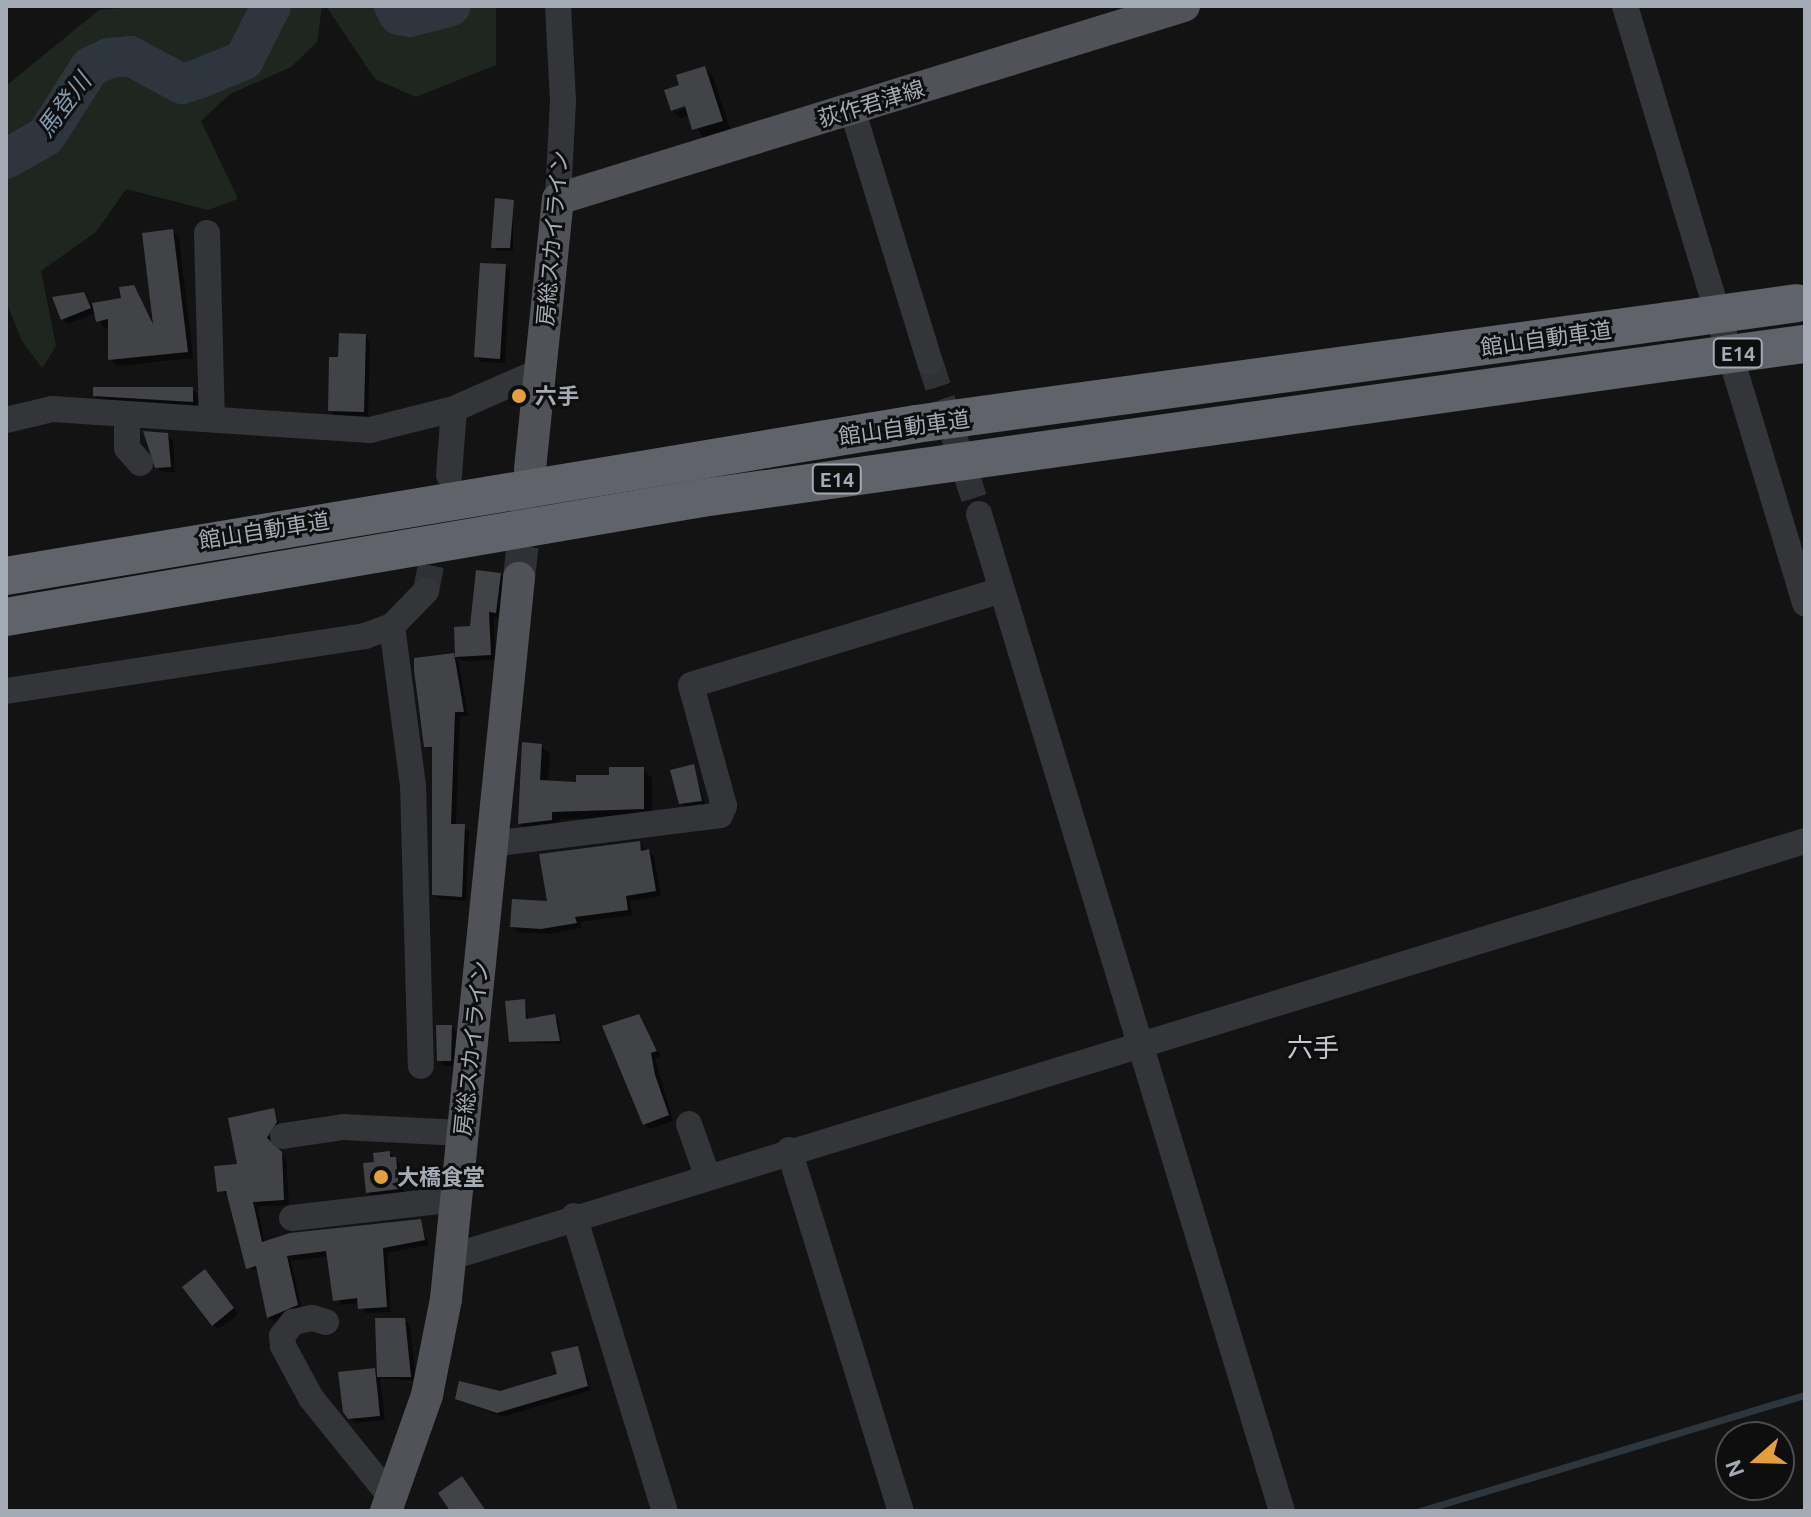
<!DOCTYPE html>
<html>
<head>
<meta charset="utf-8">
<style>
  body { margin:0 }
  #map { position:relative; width:1811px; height:1517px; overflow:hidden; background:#131314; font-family:Ubuntu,"Noto Sans JP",sans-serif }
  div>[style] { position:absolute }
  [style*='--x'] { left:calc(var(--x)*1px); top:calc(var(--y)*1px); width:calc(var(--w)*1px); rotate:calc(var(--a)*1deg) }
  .green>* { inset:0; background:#1f2620 }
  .shadow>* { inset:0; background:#0007 }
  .stream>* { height:7px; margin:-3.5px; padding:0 3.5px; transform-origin:3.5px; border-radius:3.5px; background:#2d363c }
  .river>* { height:40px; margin:-20px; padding:0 20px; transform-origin:20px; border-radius:20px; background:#2d363c }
  .building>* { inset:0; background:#424347 }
  .minor-tunnel>* { height:26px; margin-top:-13px; transform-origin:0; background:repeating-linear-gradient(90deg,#303134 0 26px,transparent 0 39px) }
  .major-tunnel>* { height:32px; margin-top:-16px; transform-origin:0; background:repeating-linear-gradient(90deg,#303134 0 32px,transparent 0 48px) }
  .minor>* { height:26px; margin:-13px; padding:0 13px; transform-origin:13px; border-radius:13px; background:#343539 }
  .major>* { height:32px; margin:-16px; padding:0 16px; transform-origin:16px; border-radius:16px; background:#505258 }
  .highway>* { height:38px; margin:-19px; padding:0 19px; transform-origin:19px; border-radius:19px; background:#606369 }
  .highway-bridge>* { height:38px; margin:-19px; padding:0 19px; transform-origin:19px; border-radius:19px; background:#606369 }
  .dots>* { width:22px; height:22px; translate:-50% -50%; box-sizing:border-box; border:4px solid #0e0e0f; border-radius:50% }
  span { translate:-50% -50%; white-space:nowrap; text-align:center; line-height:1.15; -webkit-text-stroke:6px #0e0e0f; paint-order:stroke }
  .shield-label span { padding:2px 6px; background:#0e0e0f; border:2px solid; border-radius:6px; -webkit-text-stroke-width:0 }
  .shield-label { font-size:20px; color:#a5abb4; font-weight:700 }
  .street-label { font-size:22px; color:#a5abb4 }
  .poi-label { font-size:22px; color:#a5abb4; font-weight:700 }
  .left { translate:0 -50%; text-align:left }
  .water-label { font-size:24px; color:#7e9aad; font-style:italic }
  .quarter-label { font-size:26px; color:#c6c9d0 }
  .frame { position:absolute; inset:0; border:8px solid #a5abb4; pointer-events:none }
  .north { position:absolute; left:1715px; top:1421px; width:80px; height:80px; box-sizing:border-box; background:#0e0e0f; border:2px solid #4a4d51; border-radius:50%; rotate:250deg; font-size:22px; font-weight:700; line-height:32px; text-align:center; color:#a5abb4 }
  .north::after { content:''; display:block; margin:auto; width:28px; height:36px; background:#e49e3a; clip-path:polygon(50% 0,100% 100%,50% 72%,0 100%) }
</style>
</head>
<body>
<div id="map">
  <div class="green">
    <div style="clip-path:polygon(146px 6px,322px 6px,317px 42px,291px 67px,230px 94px,201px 121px,238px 199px,208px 210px,126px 189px,96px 232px,41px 271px,56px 346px,42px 368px,22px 341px,6px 301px,6px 86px,99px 10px)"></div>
    <div style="clip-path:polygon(326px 6px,496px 6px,496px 65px,416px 97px,375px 79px)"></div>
  </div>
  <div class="shadow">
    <div style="clip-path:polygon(evenodd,705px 68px,713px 77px,730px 129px,703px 138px,690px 116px,681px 118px,672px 110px,682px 86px,705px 68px,694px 101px,695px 105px,675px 112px,675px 107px,694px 101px)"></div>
    <div style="clip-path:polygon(513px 202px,513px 251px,497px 251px,493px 247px)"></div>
    <div style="clip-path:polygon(172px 231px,179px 238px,193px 358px,117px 366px,110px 359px,110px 326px,104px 328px,96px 313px,68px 324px,62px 319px,84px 294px,92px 306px,123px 299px,133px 287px,154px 323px)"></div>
    <div style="clip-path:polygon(505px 266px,510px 272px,505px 363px,481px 362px,476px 356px)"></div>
    <div style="clip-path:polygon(365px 336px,370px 341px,368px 416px,335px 415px,330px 410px,340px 359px)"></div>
    <div style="clip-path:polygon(192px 389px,201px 398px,201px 410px,103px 404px,95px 395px)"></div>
    <div style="clip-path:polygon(167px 435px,173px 440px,175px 472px,163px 472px,157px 467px)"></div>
    <div style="clip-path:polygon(500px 575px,506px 580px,501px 617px,494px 617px,495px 660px,462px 661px,458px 657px,468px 716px,460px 716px,456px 826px,469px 831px,466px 901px,439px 899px,434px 894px,434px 751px,426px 746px,453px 655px,457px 659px,456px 629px,472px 628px)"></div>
    <div style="clip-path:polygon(541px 745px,550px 754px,548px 783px,578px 784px,643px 769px,652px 778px,652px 816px,560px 819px,559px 828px,529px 832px,520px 823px)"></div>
    <div style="clip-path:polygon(693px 767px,706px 806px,686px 809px,681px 803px)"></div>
    <div style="clip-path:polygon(639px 843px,654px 856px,661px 896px,630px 901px,632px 915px,580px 922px,581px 928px,548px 934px,518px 932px,513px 927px)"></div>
    <div style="clip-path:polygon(524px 1001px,529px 1020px,558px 1019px,562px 1044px,511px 1042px)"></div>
    <div style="clip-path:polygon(639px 1017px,661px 1056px,655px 1058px,673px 1121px,650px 1129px,644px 1124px)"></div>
    <div style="clip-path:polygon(451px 1027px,457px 1032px,456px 1066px,444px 1066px,439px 1060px)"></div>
    <div style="clip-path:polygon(274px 1110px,281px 1128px,271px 1144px,286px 1159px,289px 1205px,257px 1206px,265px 1243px,420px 1221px,429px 1245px,387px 1253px,391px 1312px,365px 1313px,360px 1303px,340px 1305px,329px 1256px,291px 1261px,302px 1310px,274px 1322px,269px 1317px,259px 1271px,248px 1268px,229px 1195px,219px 1191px)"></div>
    <div style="clip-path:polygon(389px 1153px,400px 1164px,404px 1194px,373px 1198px,368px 1192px,376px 1163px)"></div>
    <div style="clip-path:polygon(210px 1277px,238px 1314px,218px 1329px,213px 1324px)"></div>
    <div style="clip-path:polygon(404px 1320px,410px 1325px,416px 1381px,380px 1378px,385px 1420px,356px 1423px,350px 1418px,374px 1370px,379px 1375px)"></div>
    <div style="clip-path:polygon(577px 1348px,591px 1390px,503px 1417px,457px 1399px,500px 1393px,559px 1375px)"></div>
  </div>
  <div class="stream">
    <div style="--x:1420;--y:1511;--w:402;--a:-16.8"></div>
  </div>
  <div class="river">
    <div style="--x:394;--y:6;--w:10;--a:61"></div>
    <div style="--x:399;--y:15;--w:11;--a:10"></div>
    <div style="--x:410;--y:17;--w:42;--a:-15"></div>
    <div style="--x:6;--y:159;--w:46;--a:-29.9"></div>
    <div style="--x:46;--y:136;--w:82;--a:-57.5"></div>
    <div style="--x:90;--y:67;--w:21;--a:-25"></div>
    <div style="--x:109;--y:58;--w:21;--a:-5"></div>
    <div style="--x:130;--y:56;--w:59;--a:28.3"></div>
    <div style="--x:182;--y:84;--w:22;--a:-18"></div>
    <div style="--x:203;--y:77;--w:44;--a:-22.5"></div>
    <div style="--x:244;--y:60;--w:60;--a:-63.4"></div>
  </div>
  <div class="building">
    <div style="clip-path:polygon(705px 66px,723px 121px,692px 130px,685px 106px,671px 111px,664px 90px,679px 85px,676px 75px)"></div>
    <div style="clip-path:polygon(495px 198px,514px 200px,510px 248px,491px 248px)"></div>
    <div style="clip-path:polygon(173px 229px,188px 352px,108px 360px,108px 319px,96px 322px,92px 303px,121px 298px,119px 287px,134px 285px,153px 324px,142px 233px)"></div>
    <div style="clip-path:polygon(480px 263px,506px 264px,500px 359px,474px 357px)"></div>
    <div style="clip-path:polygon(84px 292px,91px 308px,61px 320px,52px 297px)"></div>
    <div style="clip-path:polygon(339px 333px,366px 334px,364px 412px,328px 411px,329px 357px,338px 357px)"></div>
    <div style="clip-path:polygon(93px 387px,193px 387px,193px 402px,93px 396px)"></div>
    <div style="clip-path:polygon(143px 431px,168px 433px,171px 467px,155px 468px)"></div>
    <div style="clip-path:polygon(476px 570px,501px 573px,496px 613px,489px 612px,491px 655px,455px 657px,454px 627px,470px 626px)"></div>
    <div style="clip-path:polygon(454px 653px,464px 712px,455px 712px,451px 824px,465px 824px,462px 897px,432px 895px,432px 747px,424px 747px,414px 670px,414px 658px)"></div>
    <div style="clip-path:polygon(522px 742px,542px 744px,540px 780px,576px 782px,576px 775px,609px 775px,609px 767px,644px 767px,644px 809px,552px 812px,552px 820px,518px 824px)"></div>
    <div style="clip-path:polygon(694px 764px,702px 801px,679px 804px,670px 770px)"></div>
    <div style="clip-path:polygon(640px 841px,641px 851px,649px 849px,656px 891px,626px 896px,628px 910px,575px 917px,577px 923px,541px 929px,510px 927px,512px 899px,547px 901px,539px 854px)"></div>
    <div style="clip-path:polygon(525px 999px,526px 1019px,555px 1014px,560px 1041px,509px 1042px,505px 1001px)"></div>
    <div style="clip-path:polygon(639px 1014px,657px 1051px,651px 1053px,655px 1075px,669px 1115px,643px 1125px,602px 1026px)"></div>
    <div style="clip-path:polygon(436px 1025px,452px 1025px,451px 1061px,437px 1061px)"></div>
    <div style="clip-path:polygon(274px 1108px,277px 1122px,267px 1138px,282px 1152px,284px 1200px,253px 1202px,262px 1242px,290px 1233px,421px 1219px,425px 1240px,383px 1248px,387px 1307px,358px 1309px,357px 1298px,333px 1301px,326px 1251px,287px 1256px,298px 1305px,267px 1318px,256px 1266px,246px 1269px,226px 1191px,217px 1192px,214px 1166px,237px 1164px,228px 1118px)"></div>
    <div style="clip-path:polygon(390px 1151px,390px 1157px,396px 1157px,399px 1189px,366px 1193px,363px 1163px,374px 1162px,373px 1153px)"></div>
    <div style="clip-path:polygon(205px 1269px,234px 1308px,212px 1326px,182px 1287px)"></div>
    <div style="clip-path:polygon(375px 1318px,405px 1318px,411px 1377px,377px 1377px)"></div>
    <div style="clip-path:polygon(578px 1346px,588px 1386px,497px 1413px,455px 1399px,459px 1381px,500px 1391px,557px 1374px,551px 1352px)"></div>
    <div style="clip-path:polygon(375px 1368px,380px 1416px,348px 1419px,343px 1412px,338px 1372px)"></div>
    <div style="clip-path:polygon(462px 1476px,486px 1511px,450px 1511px,438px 1493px)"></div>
  </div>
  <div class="minor-tunnel">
    <div style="--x:930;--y:362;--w:160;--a:72.1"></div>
    <div style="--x:426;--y:591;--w:63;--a:-79"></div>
  </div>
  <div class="major-tunnel">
    <div style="--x:519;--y:578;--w:72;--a:-83.7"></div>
  </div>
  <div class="minor">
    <div style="--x:1625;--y:6;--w:624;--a:73.22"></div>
    <div style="--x:852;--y:109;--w:265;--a:72.9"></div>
    <div style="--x:558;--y:199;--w:98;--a:-87.1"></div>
    <div style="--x:563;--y:101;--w:95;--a:-93"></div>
    <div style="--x:207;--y:233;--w:186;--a:88.5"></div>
    <div style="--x:127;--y:414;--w:34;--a:90"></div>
    <div style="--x:127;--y:448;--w:20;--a:49"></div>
    <div style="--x:6;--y:420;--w:47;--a:-13.4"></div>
    <div style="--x:52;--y:409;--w:319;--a:3.8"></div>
    <div style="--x:370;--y:430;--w:87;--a:-14"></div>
    <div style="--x:454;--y:409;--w:94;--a:-23.8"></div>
    <div style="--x:449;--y:475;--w:66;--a:-85.7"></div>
    <div style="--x:979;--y:514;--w:1042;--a:73.1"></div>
    <div style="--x:392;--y:626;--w:160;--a:82.5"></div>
    <div style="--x:413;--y:785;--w:281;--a:88.4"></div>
    <div style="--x:6;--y:691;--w:363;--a:-8.7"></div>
    <div style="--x:365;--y:636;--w:29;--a:-20"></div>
    <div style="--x:392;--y:626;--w:49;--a:-45.8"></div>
    <div style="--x:492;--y:844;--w:230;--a:-7.2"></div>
    <div style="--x:720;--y:815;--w:10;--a:-66"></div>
    <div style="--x:724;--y:806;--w:125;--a:-105.3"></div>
    <div style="--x:691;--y:685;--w:324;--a:-17"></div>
    <div style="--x:689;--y:1124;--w:54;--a:70.6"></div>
    <div style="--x:283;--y:1136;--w:61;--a:-8.5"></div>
    <div style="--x:343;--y:1127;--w:119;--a:2.9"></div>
    <div style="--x:789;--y:1150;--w:378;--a:72.8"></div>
    <div style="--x:574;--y:1216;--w:309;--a:72.9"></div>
    <div style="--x:292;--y:1218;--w:165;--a:-6.6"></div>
    <div style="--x:451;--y:1257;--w:1416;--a:-17.08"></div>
    <div style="--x:326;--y:1322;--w:15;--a:-164"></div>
    <div style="--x:312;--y:1318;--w:19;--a:168"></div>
    <div style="--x:293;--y:1322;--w:18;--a:128"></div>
    <div style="--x:282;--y:1336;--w:10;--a:84"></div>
    <div style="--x:283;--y:1346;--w:59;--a:61.7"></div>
    <div style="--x:311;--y:1398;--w:127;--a:51.1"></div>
  </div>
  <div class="major">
    <div style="--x:530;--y:469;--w:271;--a:-84.1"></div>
    <div style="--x:558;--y:199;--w:655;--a:-17.13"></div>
    <div style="--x:386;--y:1511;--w:123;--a:-70.5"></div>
    <div style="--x:427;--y:1395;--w:98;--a:-78.8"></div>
    <div style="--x:446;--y:1299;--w:725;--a:-84.22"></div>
  </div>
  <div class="highway">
    <div style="--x:6;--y:576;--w:923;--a:-9.48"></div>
    <div style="--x:916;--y:424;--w:759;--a:-7.8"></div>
    <div style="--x:6;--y:617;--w:706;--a:-9.7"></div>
    <div style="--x:702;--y:498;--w:978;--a:-7.99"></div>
  </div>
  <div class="highway-bridge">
    <div style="--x:1668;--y:321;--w:130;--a:-7.9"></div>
    <div style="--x:1671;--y:362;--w:135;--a:-7.7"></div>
  </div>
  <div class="dots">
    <div style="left:519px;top:396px;background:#e49e3a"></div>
    <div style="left:381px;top:1177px;background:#e49e3a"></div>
  </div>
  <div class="shield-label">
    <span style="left:1738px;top:353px">E14</span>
    <span style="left:837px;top:479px">E14</span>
  </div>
  <div class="street-label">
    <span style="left:871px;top:103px;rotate:-17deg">荻作君津線</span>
    <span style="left:552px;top:238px;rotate:-85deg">房総スカイライン</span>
    <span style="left:1546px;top:338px;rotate:-8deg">館山自動車道</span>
    <span style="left:904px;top:427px;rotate:-8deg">館山自動車道</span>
    <span style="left:264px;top:530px;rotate:-9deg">館山自動車道</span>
    <span style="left:471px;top:1048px;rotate:-84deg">房総スカイライン</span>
  </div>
  <div class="poi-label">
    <span class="left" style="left:535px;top:396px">六手</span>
    <span class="left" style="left:397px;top:1177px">大橋食堂</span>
  </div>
  <div class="water-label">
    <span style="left:64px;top:105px;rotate:-53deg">馬登川</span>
  </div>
  <div class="quarter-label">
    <span style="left:1313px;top:1048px">六手</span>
  </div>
  <div class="frame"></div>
  <div class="north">N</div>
</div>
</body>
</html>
